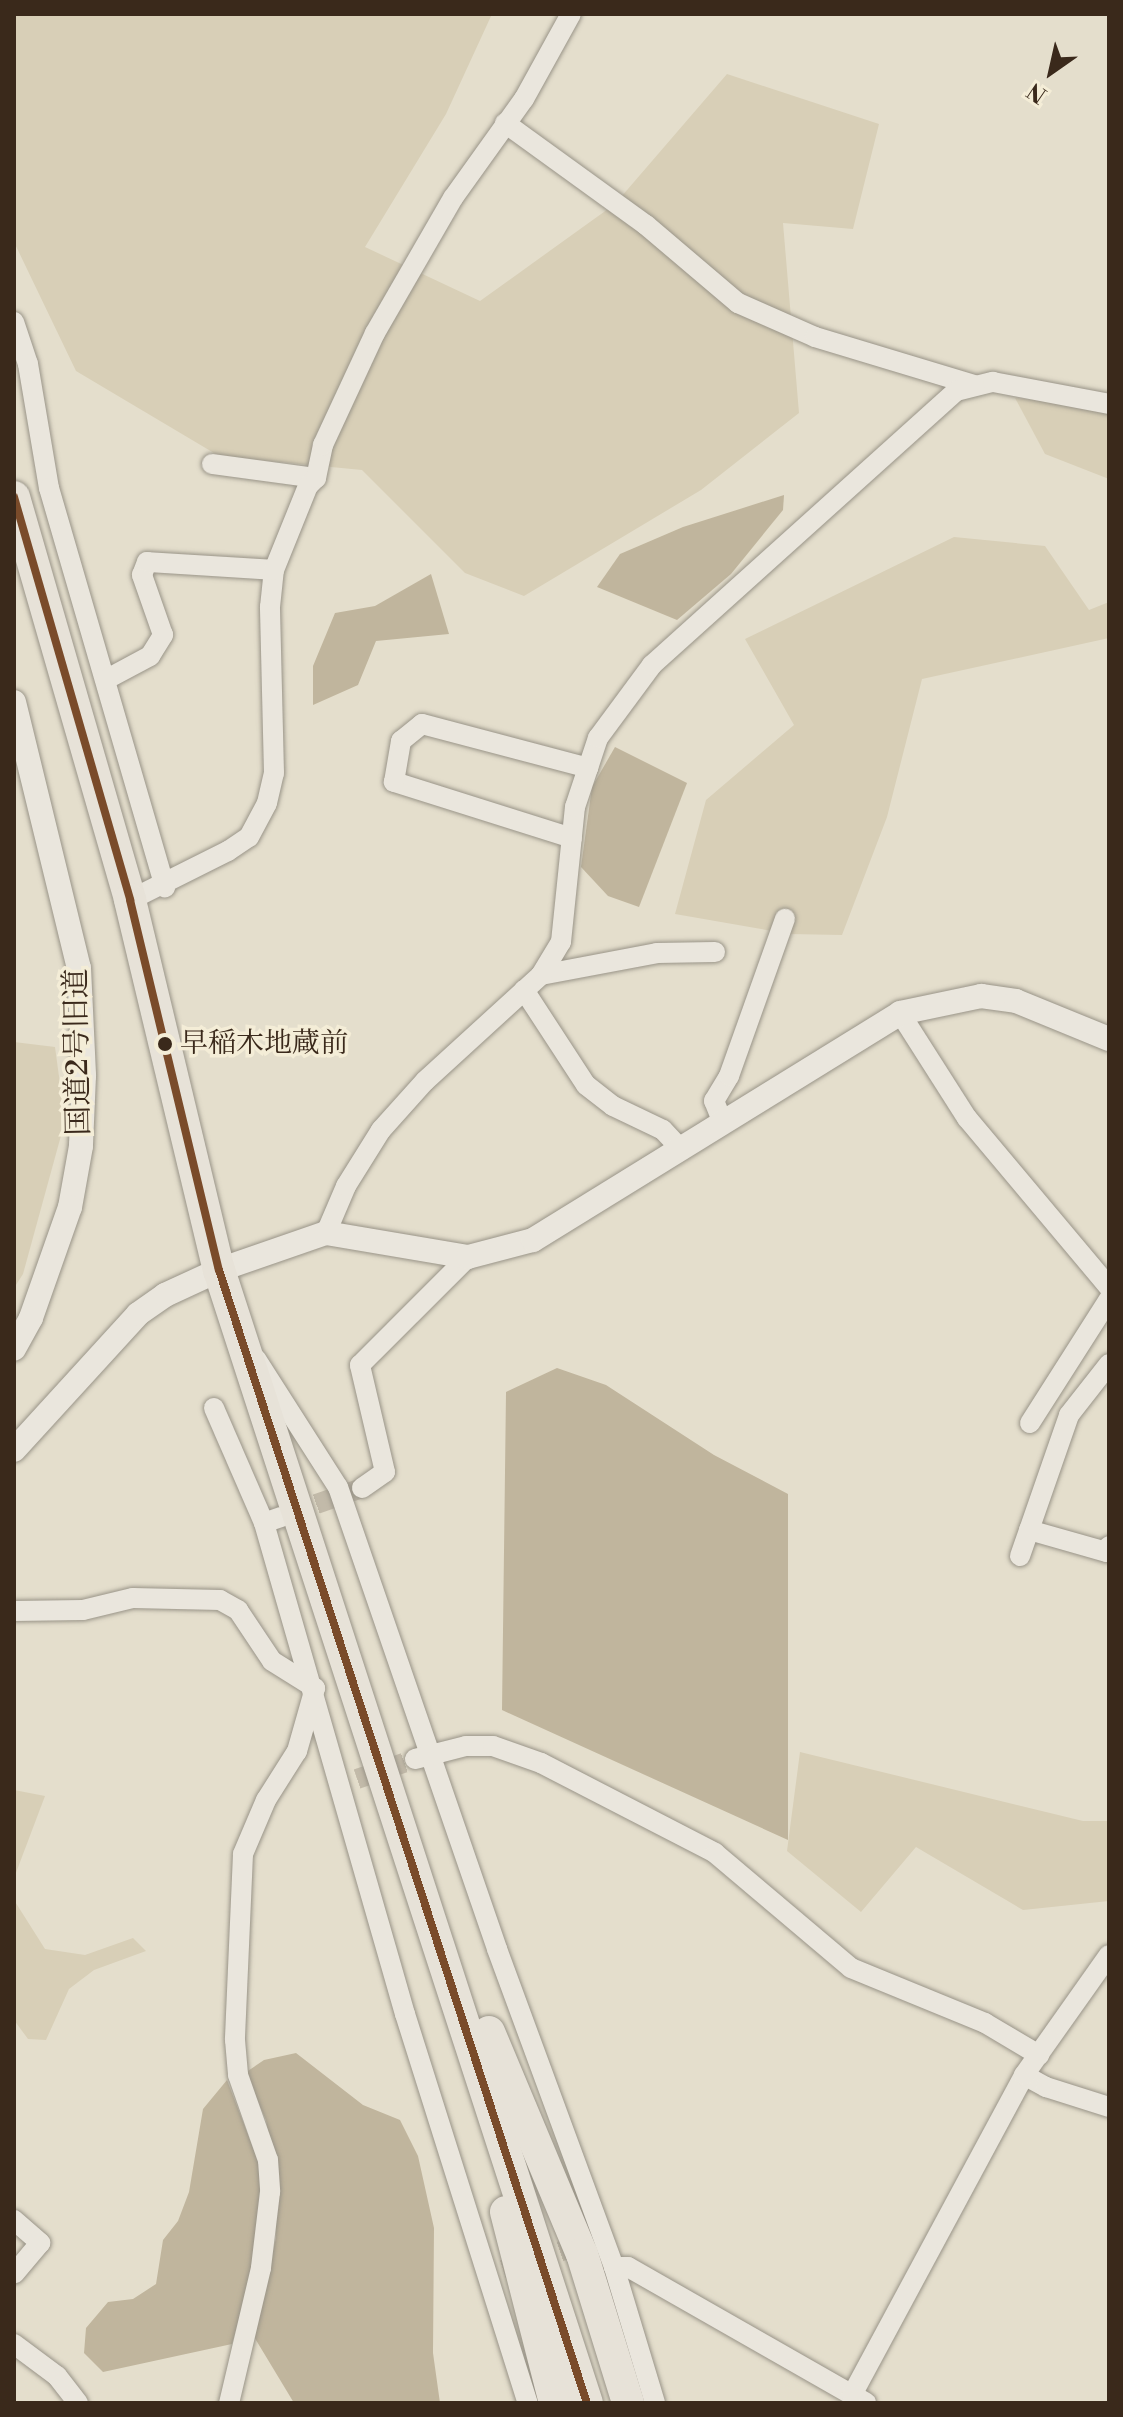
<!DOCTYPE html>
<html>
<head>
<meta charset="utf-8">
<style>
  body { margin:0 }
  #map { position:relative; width:1123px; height:2417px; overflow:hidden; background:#e4decc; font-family:"Libre Bodoni","Noto Serif JP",serif }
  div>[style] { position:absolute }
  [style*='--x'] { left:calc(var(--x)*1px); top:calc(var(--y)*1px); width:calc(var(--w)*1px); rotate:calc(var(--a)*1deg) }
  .green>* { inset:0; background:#d8cfb7 }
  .water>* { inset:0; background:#c0b59d }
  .minor-tunnel>* { height:20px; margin-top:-10px; transform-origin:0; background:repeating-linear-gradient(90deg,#c2baa9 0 20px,transparent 0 30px) }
  .roads { filter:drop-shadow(0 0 2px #999488) drop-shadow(0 0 2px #999488) }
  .minor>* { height:20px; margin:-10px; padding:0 10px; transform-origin:10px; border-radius:10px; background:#eae6dd }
  .tertiary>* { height:24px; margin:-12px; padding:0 12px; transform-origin:12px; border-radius:12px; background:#eae6dd }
  .trunk>* { height:32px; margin:-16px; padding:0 16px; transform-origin:16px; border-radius:16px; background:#e7e2d8 }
  .bus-1>* { height:8px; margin:-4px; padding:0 4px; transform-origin:4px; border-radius:4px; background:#7a4b2a }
  .dots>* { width:22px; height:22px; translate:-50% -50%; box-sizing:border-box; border:4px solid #f4edd7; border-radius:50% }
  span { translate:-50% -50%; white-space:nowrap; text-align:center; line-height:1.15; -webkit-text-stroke:7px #f4edd7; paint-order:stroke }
  .bus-label { font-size:28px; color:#3a291b }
  .left { translate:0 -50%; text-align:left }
  .street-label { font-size:30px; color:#3a291b }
  .frame { position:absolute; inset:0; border:16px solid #3a291b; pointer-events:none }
  .north { position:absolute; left:1011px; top:32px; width:80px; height:80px; -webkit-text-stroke:6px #f4edd7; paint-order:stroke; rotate:214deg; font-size:22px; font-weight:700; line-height:32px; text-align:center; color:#3a291b }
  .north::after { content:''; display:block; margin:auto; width:28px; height:36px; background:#3a291b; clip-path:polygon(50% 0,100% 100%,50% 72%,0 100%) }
</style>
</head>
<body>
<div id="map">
  <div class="green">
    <div style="clip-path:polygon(14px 14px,492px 14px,446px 114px,365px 247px,480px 301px,615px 204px,727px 74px,879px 124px,853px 229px,783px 223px,799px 413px,701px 490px,524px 596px,465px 573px,362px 470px,219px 456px,76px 371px,14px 242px)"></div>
    <div style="clip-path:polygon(1015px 398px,1109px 409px,1109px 479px,1045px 454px)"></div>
    <div style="clip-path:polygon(954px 537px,1045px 546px,1089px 610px,1109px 602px,1109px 638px,922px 679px,887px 817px,842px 935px,789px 934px,675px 914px,706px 800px,794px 725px,745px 639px)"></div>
    <div style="clip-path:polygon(14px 1042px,55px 1047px,65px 1121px,23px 1274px,14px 1288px)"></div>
    <div style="clip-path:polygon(800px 1752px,1083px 1821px,1109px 1821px,1109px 1901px,1023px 1910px,916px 1847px,861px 1912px,787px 1851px)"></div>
    <div style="clip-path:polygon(14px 1790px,45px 1796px,14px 1878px)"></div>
    <div style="clip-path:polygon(14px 1900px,45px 1949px,85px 1955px,133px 1938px,146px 1951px,94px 1970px,69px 1989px,46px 2040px,28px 2039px,14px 2020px)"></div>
  </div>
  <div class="water">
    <div style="clip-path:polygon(784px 495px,783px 510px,731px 574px,677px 620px,597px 587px,620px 554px,683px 527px)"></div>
    <div style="clip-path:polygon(431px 574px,449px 634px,376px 641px,358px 685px,313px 705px,313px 666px,335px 613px,375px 606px)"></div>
    <div style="clip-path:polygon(615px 747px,687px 783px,639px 907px,608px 896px,581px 867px,592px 787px)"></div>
    <div style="clip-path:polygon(557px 1368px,606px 1385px,714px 1455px,788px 1494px,788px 1840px,502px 1710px,506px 1392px)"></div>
    <div style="clip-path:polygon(296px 2053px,363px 2105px,400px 2120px,418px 2156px,434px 2228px,433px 2353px,440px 2403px,294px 2403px,253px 2335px,276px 2238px,276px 2180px,266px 2120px,245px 2073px,264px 2060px)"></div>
    <div style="clip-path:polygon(227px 2080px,258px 2161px,262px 2198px,247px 2293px,232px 2344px,103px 2372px,84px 2353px,86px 2328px,108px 2302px,133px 2299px,156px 2284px,163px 2240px,178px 2221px,189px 2192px,203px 2109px)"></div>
  </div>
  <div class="minor-tunnel">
    <div style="--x:288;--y:1514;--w:78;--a:-19.4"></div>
    <div style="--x:357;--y:1779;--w:61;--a:-19"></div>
    <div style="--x:503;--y:2270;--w:87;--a:-18"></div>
  </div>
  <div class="roads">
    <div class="minor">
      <div style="--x:505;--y:123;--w:174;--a:35.9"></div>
      <div style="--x:646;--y:225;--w:121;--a:40.3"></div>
      <div style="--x:738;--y:303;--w:84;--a:23.8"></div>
      <div style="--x:815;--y:337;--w:166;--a:16.8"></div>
      <div style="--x:14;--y:322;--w:44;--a:71.6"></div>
      <div style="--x:28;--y:364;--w:126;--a:80.4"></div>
      <div style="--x:49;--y:488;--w:416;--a:73.8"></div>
      <div style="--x:212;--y:464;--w:105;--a:7.7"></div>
      <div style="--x:107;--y:679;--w:49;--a:-28.1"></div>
      <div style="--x:150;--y:656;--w:25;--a:-58"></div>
      <div style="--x:163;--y:635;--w:64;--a:-109.3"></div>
      <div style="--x:142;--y:575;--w:14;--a:-69"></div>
      <div style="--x:147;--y:562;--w:127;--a:3.6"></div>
      <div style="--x:572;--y:838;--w:187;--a:-162.5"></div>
      <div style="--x:394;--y:782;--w:42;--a:-80.3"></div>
      <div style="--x:401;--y:741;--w:27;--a:-39"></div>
      <div style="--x:422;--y:724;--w:172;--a:14.8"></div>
      <div style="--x:130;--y:900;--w:110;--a:-26.6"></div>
      <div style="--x:228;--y:851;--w:25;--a:-34"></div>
      <div style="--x:249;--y:837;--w:38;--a:-62"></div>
      <div style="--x:267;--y:803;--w:31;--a:-77"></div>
      <div style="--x:274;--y:773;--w:166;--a:-91.4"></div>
      <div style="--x:270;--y:607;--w:37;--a:-84"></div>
      <div style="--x:274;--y:570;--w:91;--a:-68"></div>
      <div style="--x:308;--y:486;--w:11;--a:-45"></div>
      <div style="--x:316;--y:478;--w:34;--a:-78"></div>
      <div style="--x:323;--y:445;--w:123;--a:-65.1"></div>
      <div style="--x:375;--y:333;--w:156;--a:-60"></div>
      <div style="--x:453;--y:198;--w:122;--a:-54.4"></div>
      <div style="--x:524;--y:99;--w:97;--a:-61.1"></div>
      <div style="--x:541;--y:975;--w:118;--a:-10.7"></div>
      <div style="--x:657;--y:953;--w:58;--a:-1"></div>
      <div style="--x:524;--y:990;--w:113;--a:56.9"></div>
      <div style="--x:586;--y:1085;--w:34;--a:38"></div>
      <div style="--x:613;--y:1106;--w:55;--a:25.6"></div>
      <div style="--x:663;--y:1130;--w:26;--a:47"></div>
      <div style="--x:900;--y:1013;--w:125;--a:57.5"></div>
      <div style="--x:967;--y:1118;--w:221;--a:50"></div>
      <div style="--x:723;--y:1123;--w:24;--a:-112"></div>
      <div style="--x:714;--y:1101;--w:29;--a:-59"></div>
      <div style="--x:729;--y:1076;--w:167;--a:-70.4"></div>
      <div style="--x:326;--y:1233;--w:51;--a:-66.9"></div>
      <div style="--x:346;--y:1186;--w:66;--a:-58"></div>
      <div style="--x:381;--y:1130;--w:66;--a:-48.1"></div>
      <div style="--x:425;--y:1081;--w:157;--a:-42.4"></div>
      <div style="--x:541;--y:975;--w:39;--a:-59"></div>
      <div style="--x:561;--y:942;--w:136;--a:-84.1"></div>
      <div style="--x:575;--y:807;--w:73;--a:-71.6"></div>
      <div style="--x:598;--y:738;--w:91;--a:-53.5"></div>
      <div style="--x:652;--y:665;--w:409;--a:-42"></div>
      <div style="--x:956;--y:391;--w:38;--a:-14"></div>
      <div style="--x:993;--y:382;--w:118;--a:10.7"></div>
      <div style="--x:256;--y:1359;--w:152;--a:57.4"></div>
      <div style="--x:338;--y:1487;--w:489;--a:71"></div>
      <div style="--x:497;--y:1949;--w:339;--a:69.8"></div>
      <div style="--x:614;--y:2267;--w:142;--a:73.2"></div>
      <div style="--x:214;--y:1408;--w:125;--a:66.5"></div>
      <div style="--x:1030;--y:1423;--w:147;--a:-57.5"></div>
      <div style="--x:362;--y:1488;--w:28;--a:-35"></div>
      <div style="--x:385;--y:1472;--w:110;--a:-103.2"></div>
      <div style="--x:360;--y:1365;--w:153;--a:-45"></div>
      <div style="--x:281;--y:1517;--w:18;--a:161"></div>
      <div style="--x:264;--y:1523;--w:511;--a:73.98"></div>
      <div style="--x:405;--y:2014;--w:408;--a:72.5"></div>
      <div style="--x:1029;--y:1530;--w:81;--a:15.8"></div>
      <div style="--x:1107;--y:1552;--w:6;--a:-72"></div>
      <div style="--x:1020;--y:1556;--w:149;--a:-70.8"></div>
      <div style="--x:1069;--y:1415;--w:65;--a:-51.9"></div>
      <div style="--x:14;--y:1611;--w:69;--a:-0.8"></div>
      <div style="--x:83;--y:1610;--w:51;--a:-13.5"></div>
      <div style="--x:133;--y:1598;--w:87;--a:1.3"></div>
      <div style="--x:220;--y:1600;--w:21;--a:29"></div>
      <div style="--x:238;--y:1610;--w:61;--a:56.3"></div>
      <div style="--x:272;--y:1661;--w:51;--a:32.1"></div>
      <div style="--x:315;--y:1688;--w:66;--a:105.9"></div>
      <div style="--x:297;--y:1751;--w:58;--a:122.3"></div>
      <div style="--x:266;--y:1800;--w:59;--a:113.1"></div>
      <div style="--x:243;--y:1854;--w:186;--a:92.5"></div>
      <div style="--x:235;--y:2040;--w:35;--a:85"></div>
      <div style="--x:238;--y:2075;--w:90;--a:70.6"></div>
      <div style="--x:268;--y:2160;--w:32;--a:86"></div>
      <div style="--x:270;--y:2192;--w:77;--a:96.8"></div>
      <div style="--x:261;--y:2268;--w:139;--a:103.3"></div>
      <div style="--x:415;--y:1759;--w:53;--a:-14.3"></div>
      <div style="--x:466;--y:1746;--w:27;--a:0"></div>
      <div style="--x:493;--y:1746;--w:51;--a:19.5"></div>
      <div style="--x:541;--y:1763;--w:196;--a:27.3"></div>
      <div style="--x:715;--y:1853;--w:178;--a:40.2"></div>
      <div style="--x:851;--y:1968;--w:145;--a:22.3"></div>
      <div style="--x:985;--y:2023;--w:63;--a:30.7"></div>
      <div style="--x:1024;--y:2075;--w:25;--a:29"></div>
      <div style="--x:1046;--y:2087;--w:66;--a:17.6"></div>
      <div style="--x:14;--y:2220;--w:35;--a:41"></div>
      <div style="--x:40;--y:2243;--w:40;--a:130"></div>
      <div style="--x:614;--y:2267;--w:14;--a:0"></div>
      <div style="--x:628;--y:2267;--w:274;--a:29.7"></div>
      <div style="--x:14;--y:2344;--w:54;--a:36.7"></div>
      <div style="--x:57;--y:2376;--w:34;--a:52"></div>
      <div style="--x:852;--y:2395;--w:363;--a:-61.7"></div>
      <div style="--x:1024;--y:2075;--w:147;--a:-54.7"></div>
    </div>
    <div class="tertiary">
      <div style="--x:14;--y:702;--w:274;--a:76.3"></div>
      <div style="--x:79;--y:968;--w:108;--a:87.3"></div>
      <div style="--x:84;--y:1076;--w:70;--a:92.5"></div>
      <div style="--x:81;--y:1146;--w:62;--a:100.2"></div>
      <div style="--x:70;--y:1207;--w:118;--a:109.4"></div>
      <div style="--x:31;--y:1318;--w:35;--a:119"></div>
      <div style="--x:14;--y:1450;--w:184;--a:-47.6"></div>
      <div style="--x:138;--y:1314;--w:33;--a:-35"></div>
      <div style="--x:165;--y:1295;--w:60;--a:-24.8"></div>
      <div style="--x:219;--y:1270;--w:113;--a:-19.1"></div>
      <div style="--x:326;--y:1233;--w:144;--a:9.6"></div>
      <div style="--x:468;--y:1257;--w:67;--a:-14.7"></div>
      <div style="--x:533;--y:1240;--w:432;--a:-31.7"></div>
      <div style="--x:900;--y:1013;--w:83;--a:-11.9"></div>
      <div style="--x:981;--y:996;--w:35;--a:8"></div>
      <div style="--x:1016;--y:1001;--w:100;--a:22.2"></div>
    </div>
    <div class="trunk">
      <div style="--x:14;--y:497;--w:419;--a:73.9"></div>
      <div style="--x:130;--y:900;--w:381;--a:76.5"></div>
      <div style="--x:219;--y:1270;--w:1191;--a:72.01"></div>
      <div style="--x:489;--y:2032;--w:241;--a:67.3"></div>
      <div style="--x:582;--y:2254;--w:156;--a:72.8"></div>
      <div style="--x:506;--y:2212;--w:197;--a:75.6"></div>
    </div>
  </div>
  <div class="bus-1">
    <div style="--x:14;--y:497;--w:419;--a:73.9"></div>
    <div style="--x:130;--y:900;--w:381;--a:76.5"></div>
    <div style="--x:219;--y:1270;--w:1191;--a:72.01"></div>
  </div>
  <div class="dots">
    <div style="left:165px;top:1044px;background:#3a291b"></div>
  </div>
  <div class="bus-label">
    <span class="left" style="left:180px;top:1044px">早稲木地蔵前</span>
  </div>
  <div class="street-label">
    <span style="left:78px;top:1052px;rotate:-91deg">国道2号旧道</span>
  </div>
  <div class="frame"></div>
  <div class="north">N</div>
</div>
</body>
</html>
